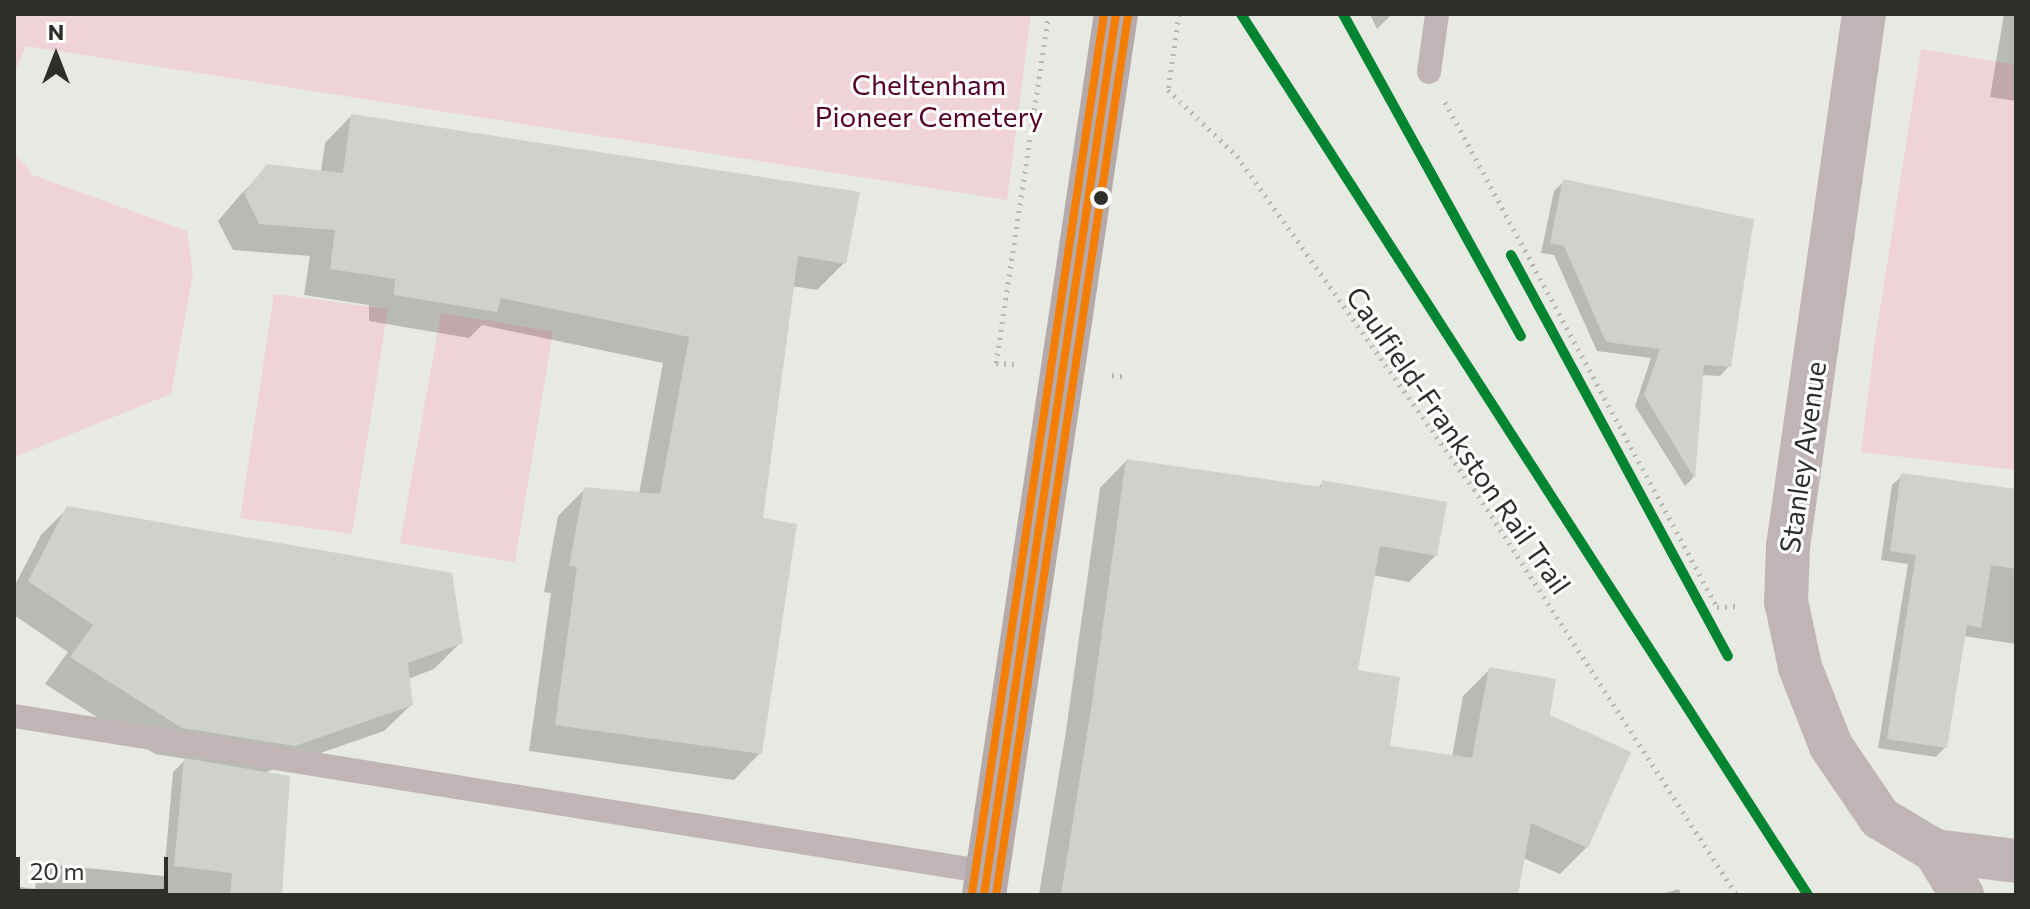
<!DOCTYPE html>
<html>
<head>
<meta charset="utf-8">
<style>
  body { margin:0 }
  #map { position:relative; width:2030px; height:909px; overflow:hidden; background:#e6eae2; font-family:Commissioner,sans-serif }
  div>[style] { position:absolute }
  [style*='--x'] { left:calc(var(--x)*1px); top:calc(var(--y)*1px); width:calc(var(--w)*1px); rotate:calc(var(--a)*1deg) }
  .green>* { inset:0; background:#f0d3d9 }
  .shadow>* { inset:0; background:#0003 }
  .building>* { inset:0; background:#cfd2cc }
  .path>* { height:5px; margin-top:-2.5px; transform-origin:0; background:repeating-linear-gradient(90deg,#bcb5b5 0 2px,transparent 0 8px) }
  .service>* { height:24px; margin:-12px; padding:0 12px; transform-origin:12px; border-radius:12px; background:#c0b4b7 }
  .minor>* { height:44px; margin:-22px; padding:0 22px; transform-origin:22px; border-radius:22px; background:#c0b4b7 }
  .secondary>* { height:44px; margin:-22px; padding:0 22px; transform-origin:22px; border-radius:22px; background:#b6a9ac }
  .bus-1>* { height:8px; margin:-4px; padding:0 4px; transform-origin:4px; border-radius:4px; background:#f47e02 }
  .bus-2>* { height:8px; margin:-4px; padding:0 4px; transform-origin:4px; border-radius:4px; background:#f47e02 }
  .bus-3>* { height:8px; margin:-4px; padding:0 4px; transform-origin:4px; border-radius:4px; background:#f47e02 }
  .rail-1>* { height:10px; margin:-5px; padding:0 5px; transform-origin:5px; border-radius:5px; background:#028430 }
  .dots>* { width:22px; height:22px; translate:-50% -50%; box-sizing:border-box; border:4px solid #fff; border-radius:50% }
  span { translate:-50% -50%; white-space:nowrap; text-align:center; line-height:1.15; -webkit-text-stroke:6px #fff; paint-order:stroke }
  .park-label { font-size:28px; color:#520028 }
  .street-label { font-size:28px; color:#2d302a }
  .frame { position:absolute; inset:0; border:16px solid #2d302a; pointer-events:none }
  .north { position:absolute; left:16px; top:16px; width:80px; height:80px; -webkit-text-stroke:6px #fff; paint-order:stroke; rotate:0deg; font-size:22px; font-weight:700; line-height:32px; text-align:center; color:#2d302a }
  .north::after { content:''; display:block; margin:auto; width:28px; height:36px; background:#2d302a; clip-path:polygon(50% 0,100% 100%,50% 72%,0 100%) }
  .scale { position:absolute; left:16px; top:857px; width:152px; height:36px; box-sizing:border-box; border:4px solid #2d302a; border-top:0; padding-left:10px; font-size:24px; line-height:28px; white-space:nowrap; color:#2d302a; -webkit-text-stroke:6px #fff; paint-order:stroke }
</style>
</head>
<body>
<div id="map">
  <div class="green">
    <div style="clip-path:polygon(14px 14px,1031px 14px,1007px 200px,26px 46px,14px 74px)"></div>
    <div style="clip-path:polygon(1921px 49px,2016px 65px,2016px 470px,1861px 452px,1874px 347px)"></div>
    <div style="clip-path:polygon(14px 153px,33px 175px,187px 231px,193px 274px,171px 394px,14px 457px)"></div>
    <div style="clip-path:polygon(274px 294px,388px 309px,352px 534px,240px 518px)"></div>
    <div style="clip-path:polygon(441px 313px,553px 331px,515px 562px,400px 543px)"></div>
  </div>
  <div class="shadow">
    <div style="clip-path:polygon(1370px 14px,1392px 14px,1377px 29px)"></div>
    <div style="clip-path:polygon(2004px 14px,2016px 14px,2016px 101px,1990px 97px)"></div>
    <div style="clip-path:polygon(351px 116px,844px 263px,817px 290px,792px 286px,761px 520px,760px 753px,734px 780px,529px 751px,551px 593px,544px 592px,558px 516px,585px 489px,639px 494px,663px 363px,482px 325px,469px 338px,369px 321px,369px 305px,304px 295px,310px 256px,233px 250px,218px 221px,241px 194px,268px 167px,321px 172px,325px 143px)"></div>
    <div style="clip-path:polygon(1564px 181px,1729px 366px,1720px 376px,1701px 375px,1693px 478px,1685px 486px,1635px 406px,1651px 358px,1597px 351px,1554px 255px,1541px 253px,1554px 191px)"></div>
    <div style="clip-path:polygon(1126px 461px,1317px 489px,1323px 482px,1436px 555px,1409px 582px,1373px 575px,1355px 672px,1387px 748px,1452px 757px,1463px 696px,1489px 670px,1548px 716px,1587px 847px,1560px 874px,1523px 858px,1516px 895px,1039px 895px,1066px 731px,1100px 488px)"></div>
    <div style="clip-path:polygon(1902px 476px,2016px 491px,2016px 644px,1963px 636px,1945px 747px,1936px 757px,1878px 748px,1908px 564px,1881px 560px,1892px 485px)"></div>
    <div style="clip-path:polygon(68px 508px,461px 642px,434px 669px,408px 679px,411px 705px,384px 731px,263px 773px,280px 895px,14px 895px,14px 886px,35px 889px,37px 875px,48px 864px,164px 876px,173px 772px,186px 759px,155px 754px,45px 684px,68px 652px,14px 615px,14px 587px,41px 535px)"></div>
    <div style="clip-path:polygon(1679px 889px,1681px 895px,1657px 895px)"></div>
  </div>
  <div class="building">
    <div style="clip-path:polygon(351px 114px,860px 192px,846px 264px,798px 256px,763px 518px,797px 524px,762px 754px,555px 725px,577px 567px,569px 566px,584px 487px,660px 494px,689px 337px,501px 298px,497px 312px,394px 295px,395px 279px,330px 269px,335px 230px,259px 224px,244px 193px,267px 164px,343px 173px)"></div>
    <div style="clip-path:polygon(1563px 179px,1754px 219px,1731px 367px,1704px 365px,1695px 479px,1644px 395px,1660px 349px,1606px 342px,1564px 246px,1550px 243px)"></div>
    <div style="clip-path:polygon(1126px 459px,1321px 487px,1322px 480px,1447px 502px,1437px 556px,1380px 546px,1358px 670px,1400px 677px,1390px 746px,1472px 758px,1489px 667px,1556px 679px,1550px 715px,1631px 752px,1588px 848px,1531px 823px,1518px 895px,1061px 895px,1092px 703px)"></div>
    <div style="clip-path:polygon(1901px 473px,2016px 489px,2016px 569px,1991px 565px,1981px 628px,1967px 625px,1947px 748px,1887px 739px,1916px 555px,1890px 551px)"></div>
    <div style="clip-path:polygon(67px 506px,452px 573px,463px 643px,408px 663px,413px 705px,295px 746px,182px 728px,70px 657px,93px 625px,28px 581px)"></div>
    <div style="clip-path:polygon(184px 758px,290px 776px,282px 895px,230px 895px,232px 873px,174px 866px)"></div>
  </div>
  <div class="path">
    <div style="--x:1179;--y:14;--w:77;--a:98.2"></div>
    <div style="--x:1168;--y:90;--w:95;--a:43.7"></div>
    <div style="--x:1237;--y:156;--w:409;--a:54.6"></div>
    <div style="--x:1474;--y:489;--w:484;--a:57.1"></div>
    <div style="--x:1445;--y:102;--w:574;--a:61.69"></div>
    <div style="--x:1717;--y:607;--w:21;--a:-3"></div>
    <div style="--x:1014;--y:364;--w:18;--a:-177"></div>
    <div style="--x:996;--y:363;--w:353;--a:-81.4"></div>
    <div style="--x:1112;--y:375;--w:16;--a:7"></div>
  </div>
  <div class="service">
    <div style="--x:1429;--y:72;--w:59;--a:-82.1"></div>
    <div style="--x:14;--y:716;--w:985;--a:9.11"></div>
  </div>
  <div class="minor">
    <div style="--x:1864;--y:14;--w:538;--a:98.12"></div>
    <div style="--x:1788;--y:547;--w:54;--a:92.1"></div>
    <div style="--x:1786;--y:601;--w:67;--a:78"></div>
    <div style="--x:1800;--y:667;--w:85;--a:68.6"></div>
    <div style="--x:1831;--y:746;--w:87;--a:55.8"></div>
    <div style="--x:1880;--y:818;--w:64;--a:31"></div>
    <div style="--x:1935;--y:851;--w:82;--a:7"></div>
    <div style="--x:1935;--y:851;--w:52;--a:58.5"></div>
  </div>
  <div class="secondary">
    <div style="--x:984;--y:895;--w:891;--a:-81.48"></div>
  </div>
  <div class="bus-1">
    <div style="--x:984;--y:895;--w:891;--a:-81.48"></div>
  </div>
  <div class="bus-2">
    <div style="--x:996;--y:895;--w:889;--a:-81.46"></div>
  </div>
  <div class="bus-3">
    <div style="--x:972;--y:893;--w:889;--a:-81.46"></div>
  </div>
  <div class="rail-1">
    <div style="--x:1241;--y:14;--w:1048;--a:57.24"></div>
    <div style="--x:1343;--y:14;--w:368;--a:61.1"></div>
    <div style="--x:1511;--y:255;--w:456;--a:61.6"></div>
  </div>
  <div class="dots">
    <div style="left:1101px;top:198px;background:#2d302a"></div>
  </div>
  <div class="park-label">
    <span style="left:929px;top:100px">Cheltenham<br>Pioneer Cemetery</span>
  </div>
  <div class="street-label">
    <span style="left:1459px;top:440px;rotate:55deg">Caulfield-Frankston Rail Trail</span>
    <span style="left:1802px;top:457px;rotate:-82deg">Stanley Avenue</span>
  </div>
  <div class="frame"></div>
  <div class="north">N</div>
  <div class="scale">20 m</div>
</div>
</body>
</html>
